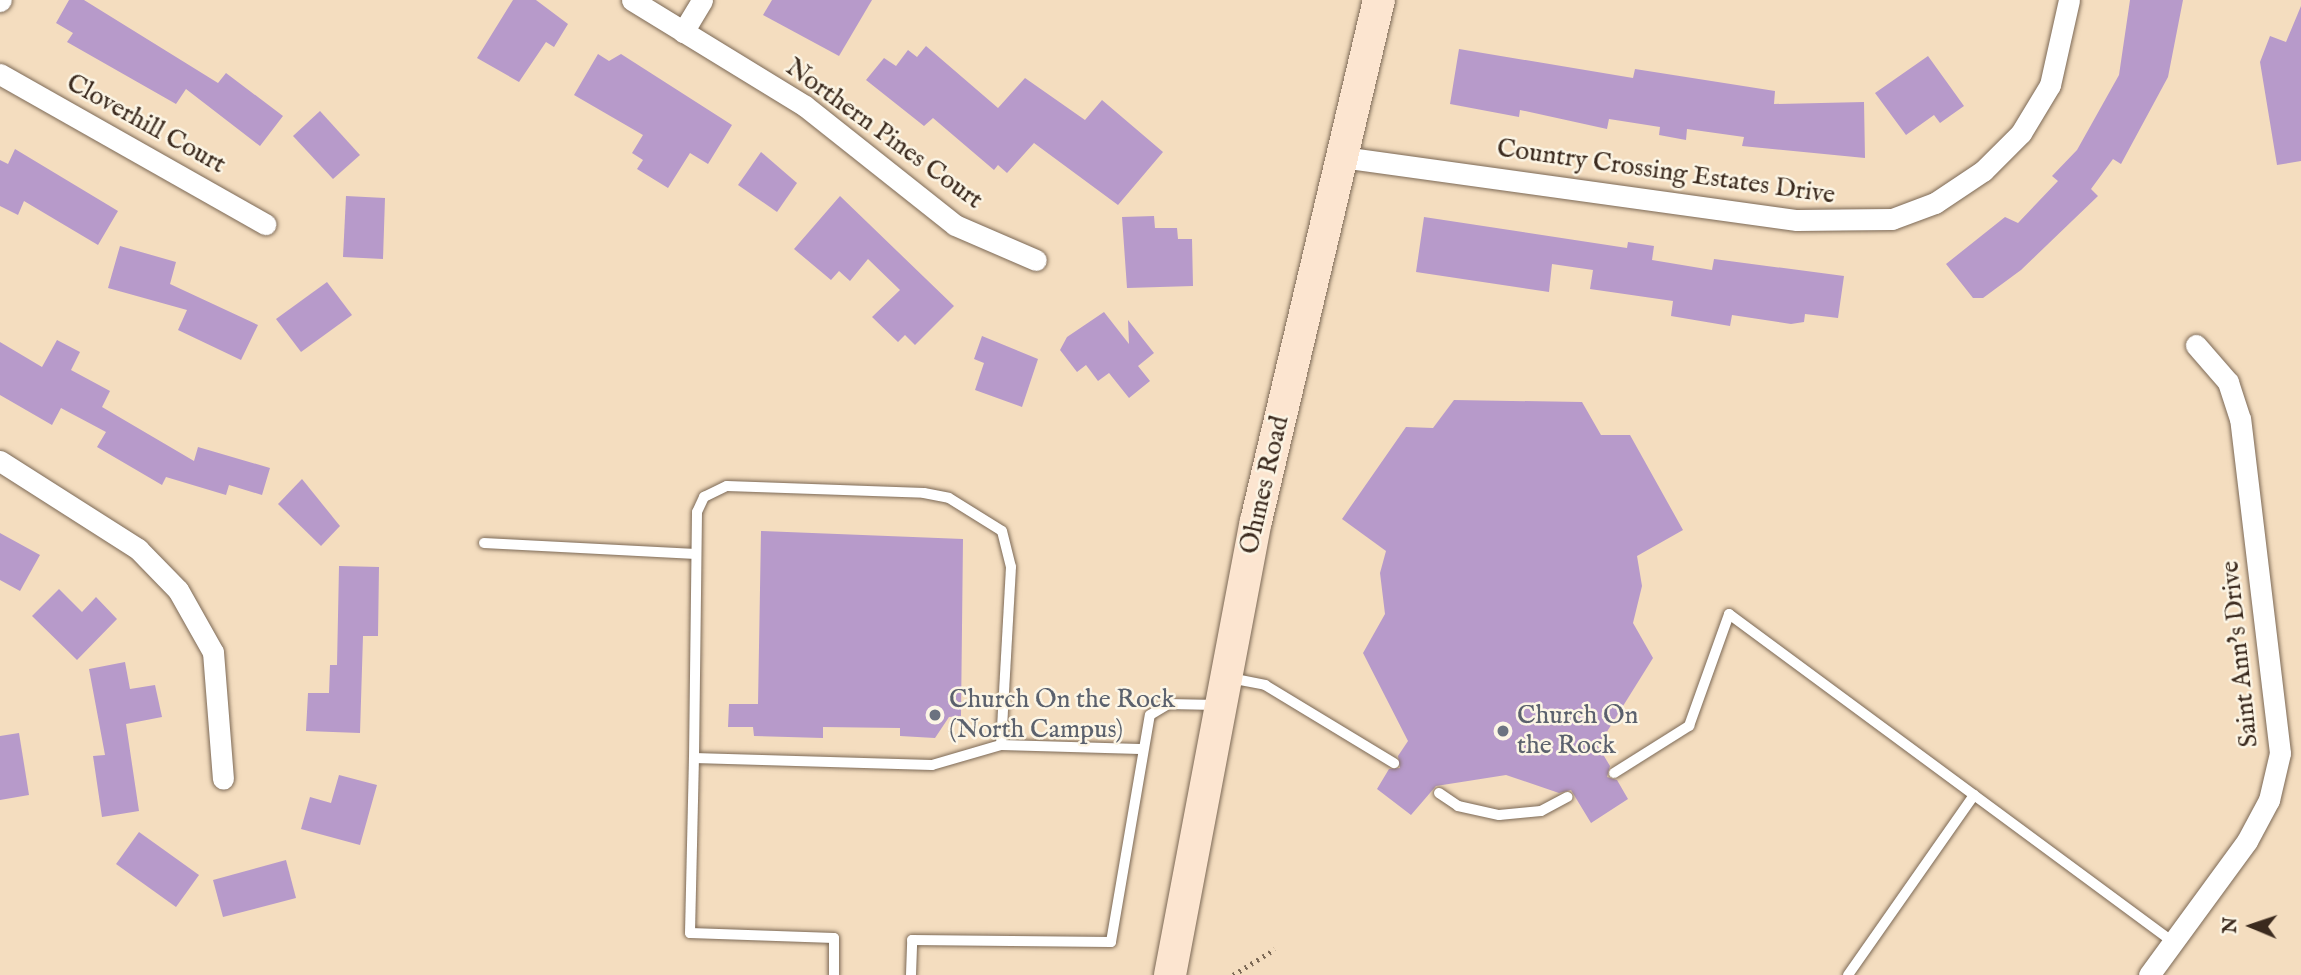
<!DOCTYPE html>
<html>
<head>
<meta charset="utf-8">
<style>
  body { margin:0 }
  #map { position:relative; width:2301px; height:975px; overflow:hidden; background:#f4ddbf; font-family:"IM FELL English",serif }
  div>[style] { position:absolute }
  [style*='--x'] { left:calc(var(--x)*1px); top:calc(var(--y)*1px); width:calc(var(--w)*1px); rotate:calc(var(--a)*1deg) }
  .building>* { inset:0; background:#b79aca }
  .path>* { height:4.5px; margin-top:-2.25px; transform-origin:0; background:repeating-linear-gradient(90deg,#7c6956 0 2px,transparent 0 7px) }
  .roads { filter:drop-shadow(0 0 2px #7c6956) drop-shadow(0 0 2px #7c6956) }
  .service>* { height:10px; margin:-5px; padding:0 5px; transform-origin:5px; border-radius:5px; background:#fff }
  .minor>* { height:21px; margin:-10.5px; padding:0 10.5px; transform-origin:10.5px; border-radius:10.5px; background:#fff }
  .secondary>* { height:32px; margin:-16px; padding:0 16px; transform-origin:16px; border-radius:16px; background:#fce5d0 }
  .dots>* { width:19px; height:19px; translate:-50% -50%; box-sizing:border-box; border:4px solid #fcf5e5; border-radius:50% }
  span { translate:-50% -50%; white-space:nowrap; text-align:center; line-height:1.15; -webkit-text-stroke:5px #fcf5e5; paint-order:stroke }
  .street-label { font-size:26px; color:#3b2a1e }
  .worship-label { font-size:26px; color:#5b616d }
  .left { translate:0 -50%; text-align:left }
  .north { position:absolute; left:2217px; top:891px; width:70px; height:70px; -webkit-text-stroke:5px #fcf5e5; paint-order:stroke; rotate:272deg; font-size:19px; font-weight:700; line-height:28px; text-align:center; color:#3b2a1e }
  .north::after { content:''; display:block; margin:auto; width:24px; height:32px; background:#3b2a1e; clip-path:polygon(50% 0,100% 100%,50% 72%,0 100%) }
</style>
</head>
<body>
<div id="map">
  <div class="building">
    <div style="clip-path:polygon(69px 0,84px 0,218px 83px,226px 73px,283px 116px,260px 146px,186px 89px,176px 104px,67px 42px,73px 33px,56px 23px)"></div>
    <div style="clip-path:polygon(513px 0,536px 0,568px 24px,554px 47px,546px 42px,519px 82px,477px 58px)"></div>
    <div style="clip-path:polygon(772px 0,872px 0,839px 56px,763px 15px)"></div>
    <div style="clip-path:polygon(2130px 0,2183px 0,2168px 77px,2121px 164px,2113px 159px,2091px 189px,2098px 196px,2021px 270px,1983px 298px,1973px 298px,1946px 264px,2005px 217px,2018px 223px,2058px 181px,2052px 176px,2077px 150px,2119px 75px)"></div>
    <div style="clip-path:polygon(2301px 6px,2301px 161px,2277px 165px,2260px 62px,2270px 36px,2286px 42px)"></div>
    <div style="clip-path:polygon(926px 46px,998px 108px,1025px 78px,1085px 120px,1102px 100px,1163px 152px,1118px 205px,1034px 143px,1007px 173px,998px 165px,994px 170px,933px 118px,924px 126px,866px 80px,884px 58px,896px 66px,908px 50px,917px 57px)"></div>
    <div style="clip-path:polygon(1459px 49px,1633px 78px,1635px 69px,1775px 91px,1774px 104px,1864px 102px,1865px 158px,1742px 146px,1744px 137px,1687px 129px,1686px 140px,1659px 135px,1660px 127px,1609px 119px,1607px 129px,1520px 110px,1519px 117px,1450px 104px)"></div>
    <div style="clip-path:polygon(598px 54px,609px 61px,621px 54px,732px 125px,708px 164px,690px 153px,668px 188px,637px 169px,643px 160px,632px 153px,643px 135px,574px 95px)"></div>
    <div style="clip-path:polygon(1928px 56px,1964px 106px,1940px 123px,1934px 115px,1906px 135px,1875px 93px)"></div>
    <div style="clip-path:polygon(320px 111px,360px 155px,333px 179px,293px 136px)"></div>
    <div style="clip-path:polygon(15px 149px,118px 211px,98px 245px,24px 201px,18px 215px,0 206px,0 160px,8px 164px)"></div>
    <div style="clip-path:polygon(761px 152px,797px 183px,777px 212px,738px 185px)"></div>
    <div style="clip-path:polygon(346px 196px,385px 198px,383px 259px,343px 257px)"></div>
    <div style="clip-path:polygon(840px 196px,954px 306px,915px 345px,905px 335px,898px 342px,872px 317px,900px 290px,868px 259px,850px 281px,839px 271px,831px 280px,794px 249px)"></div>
    <div style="clip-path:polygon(1154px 216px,1155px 228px,1177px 228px,1178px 239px,1192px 239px,1193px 286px,1127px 288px,1122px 217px)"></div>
    <div style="clip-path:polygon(1424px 217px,1627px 248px,1628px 242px,1654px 246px,1652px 260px,1712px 270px,1714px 259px,1844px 276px,1838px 318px,1805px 314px,1804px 322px,1791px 324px,1732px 315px,1730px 326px,1671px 316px,1673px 301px,1590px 289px,1593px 270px,1552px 264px,1549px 292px,1416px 272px)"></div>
    <div style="clip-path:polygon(120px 246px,176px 262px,170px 284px,258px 325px,241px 360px,178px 330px,187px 310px,108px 288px)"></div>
    <div style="clip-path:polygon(327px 282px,352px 315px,301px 352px,276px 319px)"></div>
    <div style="clip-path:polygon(1104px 312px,1129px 344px,1128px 320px,1154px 353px,1138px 366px,1150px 381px,1129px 398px,1109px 373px,1098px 381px,1086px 365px,1077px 372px,1060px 350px,1067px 337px)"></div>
    <div style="clip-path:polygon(982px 336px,1038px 359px,1022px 407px,975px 390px,984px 363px,974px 359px)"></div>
    <div style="clip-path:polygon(57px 340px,80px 352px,71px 370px,110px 391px,102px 407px,194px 461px,198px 447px,270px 468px,262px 495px,229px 485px,226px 495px,166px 477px,162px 485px,97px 447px,106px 432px,61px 408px,52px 425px,0 395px,0 342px,42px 367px)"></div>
    <div style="clip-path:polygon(1454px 400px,1582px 402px,1601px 435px,1630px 435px,1683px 530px,1637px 556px,1642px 586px,1633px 623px,1653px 658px,1598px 746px,1610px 766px,1607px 777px,1617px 780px,1628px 799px,1591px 823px,1571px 790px,1559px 793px,1506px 775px,1436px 786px,1411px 815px,1377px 789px,1389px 769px,1400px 768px,1398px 756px,1408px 741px,1363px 653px,1385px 614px,1380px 573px,1386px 551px,1342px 519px,1406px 427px,1433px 428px)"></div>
    <div style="clip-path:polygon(302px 479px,340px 526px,321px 546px,278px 504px)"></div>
    <div style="clip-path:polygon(761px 531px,963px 539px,961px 716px,949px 717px,935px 738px,900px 736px,900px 728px,823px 727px,823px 738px,754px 736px,753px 727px,728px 727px,729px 704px,758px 704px)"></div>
    <div style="clip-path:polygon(0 533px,40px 555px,20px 591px,0 580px)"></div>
    <div style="clip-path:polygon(339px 566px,379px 567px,378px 636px,363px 636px,360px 733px,306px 731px,308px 693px,329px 693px,330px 665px,337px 665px)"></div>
    <div style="clip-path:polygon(59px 589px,82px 612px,96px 597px,117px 619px,77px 660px,32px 616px)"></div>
    <div style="clip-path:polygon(125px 662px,130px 689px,155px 685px,162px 717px,126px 724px,139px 811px,102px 817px,93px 756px,105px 755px,89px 669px)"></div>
    <div style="clip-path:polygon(19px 733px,29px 795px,0 800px,0 736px)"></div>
    <div style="clip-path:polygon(339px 775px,377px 785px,360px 845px,301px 829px,310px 797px,331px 803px)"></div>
    <div style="clip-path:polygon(139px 832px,199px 875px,176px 907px,116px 864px)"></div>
    <div style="clip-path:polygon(286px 860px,296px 898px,223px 917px,213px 880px)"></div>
  </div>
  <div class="path">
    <div style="--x:1233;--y:975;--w:49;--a:-31.8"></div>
  </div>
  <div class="roads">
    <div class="service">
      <div style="--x:484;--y:543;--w:212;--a:3"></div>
      <div style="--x:1230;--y:678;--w:36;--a:11"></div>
      <div style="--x:1265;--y:685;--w:151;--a:31.2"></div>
      <div style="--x:694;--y:758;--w:246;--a:-89.3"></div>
      <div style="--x:697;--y:512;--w:17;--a:-65"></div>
      <div style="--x:704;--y:497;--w:25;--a:-26"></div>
      <div style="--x:727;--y:486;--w:197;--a:2"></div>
      <div style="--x:924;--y:493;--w:25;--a:11"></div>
      <div style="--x:949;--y:498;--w:62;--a:31.9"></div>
      <div style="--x:1002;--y:531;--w:37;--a:76"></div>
      <div style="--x:1011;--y:567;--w:178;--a:93.2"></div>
      <div style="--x:1614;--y:773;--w:89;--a:-32.1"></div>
      <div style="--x:1689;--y:726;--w:119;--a:-70.3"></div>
      <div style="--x:1729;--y:614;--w:552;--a:36.45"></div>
      <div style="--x:1439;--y:793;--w:23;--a:34"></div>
      <div style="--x:1458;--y:806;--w:42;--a:12.4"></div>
      <div style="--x:1499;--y:815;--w:42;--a:-5.4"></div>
      <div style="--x:1541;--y:811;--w:30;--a:-28"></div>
      <div style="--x:834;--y:975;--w:37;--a:-90"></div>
      <div style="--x:834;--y:938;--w:144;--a:-178"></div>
      <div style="--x:690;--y:933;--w:175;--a:-88.7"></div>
      <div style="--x:694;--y:758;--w:238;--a:1.7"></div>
      <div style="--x:932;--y:765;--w:72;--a:-16.2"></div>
      <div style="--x:1001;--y:745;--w:139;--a:1.6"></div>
      <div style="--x:911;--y:975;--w:35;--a:-88"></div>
      <div style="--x:912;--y:940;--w:199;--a:0.6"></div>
      <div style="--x:1111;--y:942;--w:230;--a:-80.3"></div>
      <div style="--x:1150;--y:715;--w:21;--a:-31"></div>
      <div style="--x:1168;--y:704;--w:49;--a:1.2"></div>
      <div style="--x:1848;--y:975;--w:220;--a:-55"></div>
    </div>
    <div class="minor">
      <div style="--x:632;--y:0;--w:203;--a:31.5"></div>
      <div style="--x:805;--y:106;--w:191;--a:38.4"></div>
      <div style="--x:955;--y:225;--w:88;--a:23.4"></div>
      <div style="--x:0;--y:1;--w:1;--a:-45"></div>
      <div style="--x:683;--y:32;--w:37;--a:-59"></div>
      <div style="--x:0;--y:74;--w:305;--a:29.5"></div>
      <div style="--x:1342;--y:157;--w:459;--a:7.9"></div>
      <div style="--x:1797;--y:220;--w:95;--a:-0.6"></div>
      <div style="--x:1892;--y:219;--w:46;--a:-20.4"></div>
      <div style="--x:1935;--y:203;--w:58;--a:-33.7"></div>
      <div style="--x:1983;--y:171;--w:54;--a:-45"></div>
      <div style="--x:2021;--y:133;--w:56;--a:-58.9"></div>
      <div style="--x:2050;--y:85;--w:87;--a:-77.4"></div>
      <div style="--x:0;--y:461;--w:164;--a:32.5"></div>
      <div style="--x:138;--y:549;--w:57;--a:45.7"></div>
      <div style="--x:178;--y:590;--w:71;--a:60.6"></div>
      <div style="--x:213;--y:652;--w:127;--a:85.5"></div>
      <div style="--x:2149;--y:975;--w:166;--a:-53.8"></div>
      <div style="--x:2247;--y:841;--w:47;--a:-61.8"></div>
      <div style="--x:2269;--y:800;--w:48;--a:-76.8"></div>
      <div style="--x:2280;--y:753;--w:336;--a:-96.8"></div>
      <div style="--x:2240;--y:419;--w:39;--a:-108"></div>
      <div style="--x:2228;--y:382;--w:49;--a:-130.9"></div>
    </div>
    <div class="secondary">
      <div style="--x:1170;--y:975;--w:462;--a:-79.3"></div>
      <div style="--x:1256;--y:521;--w:535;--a:-76.72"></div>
    </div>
  </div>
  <div class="dots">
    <div style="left:935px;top:715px;background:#6b7280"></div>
    <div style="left:1503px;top:731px;background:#6b7280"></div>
  </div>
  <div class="street-label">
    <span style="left:146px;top:124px;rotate:29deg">Cloverhill Court</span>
    <span style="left:884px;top:134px;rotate:36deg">Northern Pines Court</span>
    <span style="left:1666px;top:172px;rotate:8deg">Country Crossing Estates Drive</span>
    <span style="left:1265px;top:485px;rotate:-77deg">Ohmes Road</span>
    <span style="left:2240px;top:654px;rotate:-96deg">Saint Ann's Drive</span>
  </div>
  <div class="worship-label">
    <span class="left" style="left:949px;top:715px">Church On the Rock<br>(North Campus)</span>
    <span class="left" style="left:1517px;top:731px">Church On<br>the Rock</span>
  </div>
  <div class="north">N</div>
</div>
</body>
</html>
